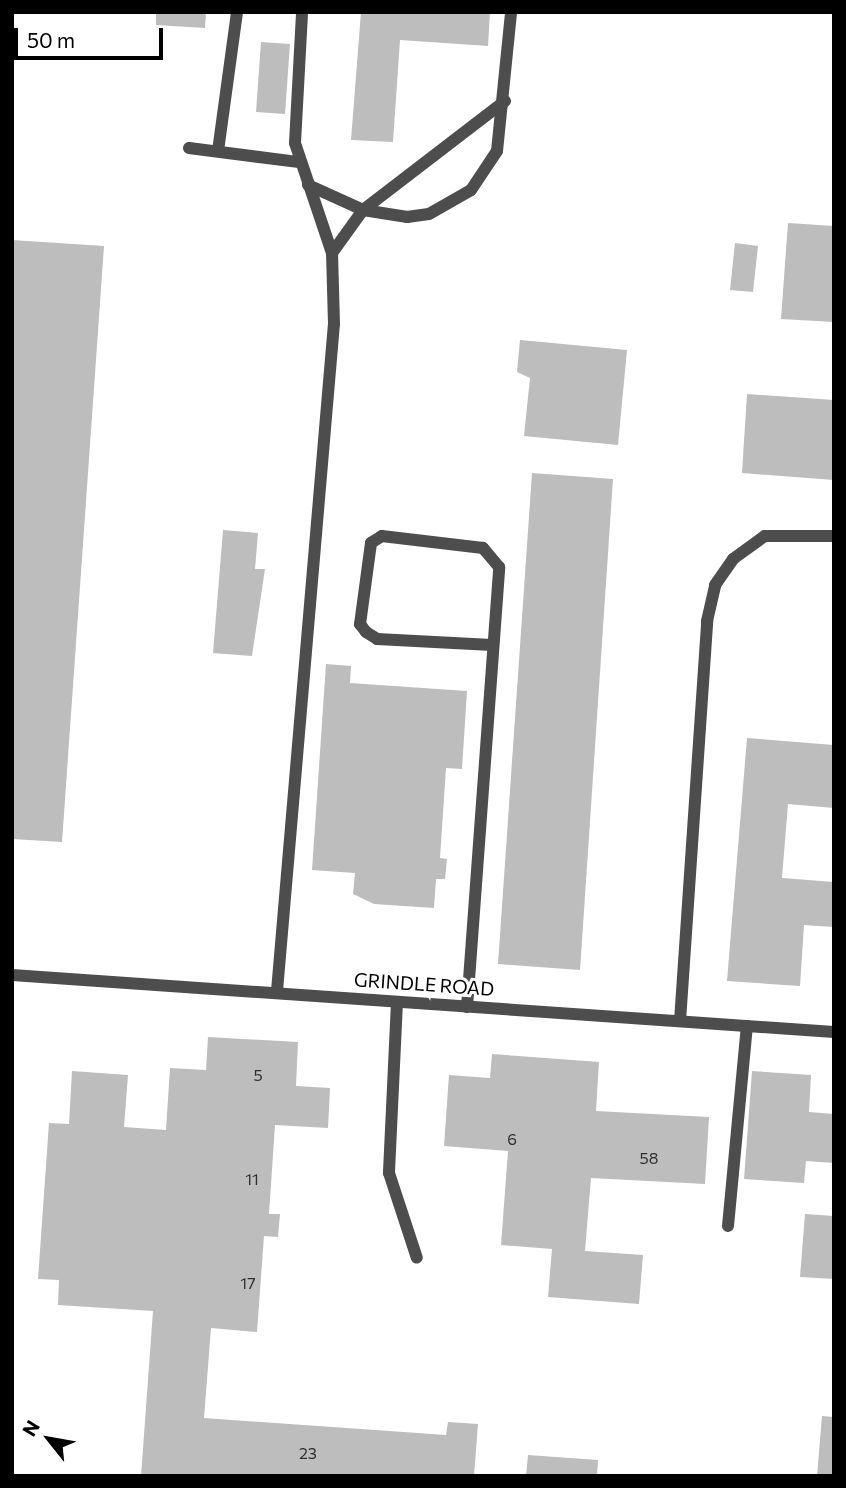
<!DOCTYPE html>
<html>
<head>
<meta charset="utf-8">
<style>
  body { margin:0 }
  #map { position:relative; width:846px; height:1488px; overflow:hidden; background:#fff; font-family:Commissioner,sans-serif }
  div>[style] { position:absolute }
  [style*='--x'] { left:calc(var(--x)*1px); top:calc(var(--y)*1px); width:calc(var(--w)*1px); rotate:calc(var(--a)*1deg) }
  .building>* { inset:0; background:#bdbdbd }
  .minor>* { height:12px; margin:-6px; padding:0 6px; transform-origin:6px; border-radius:6px; background:#4d4d4d }
  span { translate:-50% -50%; white-space:nowrap; text-align:center; line-height:1.15; -webkit-text-stroke:6px #fff; paint-order:stroke }
  .number-label { font-size:16px; color:#2f2f2f }
  .number-label span { -webkit-text-stroke-width:0 }
  .street-label { font-size:19px; color:#000 }
  .frame { position:absolute; inset:0; border:14px solid #000; pointer-events:none }
  .north { position:absolute; left:14px; top:1404px; width:70px; height:70px; -webkit-text-stroke:5px #fff; paint-order:stroke; rotate:301deg; font-size:19px; font-weight:700; line-height:28px; text-align:center; color:#000 }
  .north::after { content:''; display:block; margin:auto; width:24px; height:32px; background:#000; clip-path:polygon(50% 0,100% 100%,50% 72%,0 100%) }
  .scale { position:absolute; left:14px; top:28px; width:149px; height:32px; box-sizing:border-box; border:4px solid #000; border-top:0; padding-left:9px; font-size:21px; line-height:24px; white-space:nowrap; color:#000; -webkit-text-stroke:5px #fff; paint-order:stroke }
</style>
</head>
<body>
<div id="map">
  <div class="building">
    <div style="clip-path:polygon(156px 12px,206px 12px,205px 28px,156px 25px)"></div>
    <div style="clip-path:polygon(361px 12px,490px 12px,488px 46px,400px 40px,393px 142px,351px 140px)"></div>
    <div style="clip-path:polygon(261px 42px,290px 44px,285px 114px,256px 112px)"></div>
    <div style="clip-path:polygon(788px 223px,834px 226px,834px 322px,781px 319px)"></div>
    <div style="clip-path:polygon(12px 240px,104px 246px,62px 842px,12px 839px)"></div>
    <div style="clip-path:polygon(735px 243px,758px 246px,753px 292px,730px 290px)"></div>
    <div style="clip-path:polygon(520px 340px,627px 350px,618px 445px,524px 436px,530px 378px,517px 372px)"></div>
    <div style="clip-path:polygon(747px 394px,834px 400px,834px 480px,742px 473px)"></div>
    <div style="clip-path:polygon(532px 473px,613px 479px,580px 970px,498px 964px)"></div>
    <div style="clip-path:polygon(223px 530px,258px 533px,255px 569px,265px 569px,252px 656px,213px 653px)"></div>
    <div style="clip-path:polygon(326px 664px,351px 666px,350px 683px,467px 691px,462px 769px,446px 768px,440px 858px,447px 859px,445px 879px,436px 879px,434px 908px,374px 904px,353px 894px,355px 873px,312px 870px)"></div>
    <div style="clip-path:polygon(747px 738px,834px 745px,834px 808px,788px 804px,782px 878px,834px 882px,834px 927px,804px 925px,800px 986px,727px 981px)"></div>
    <div style="clip-path:polygon(208px 1037px,298px 1042px,296px 1086px,330px 1088px,328px 1128px,275px 1125px,269px 1214px,280px 1214px,278px 1237px,264px 1236px,257px 1332px,211px 1328px,204px 1418px,446px 1435px,448px 1422px,478px 1424px,474px 1476px,141px 1476px,153px 1311px,58px 1305px,59px 1280px,38px 1279px,49px 1123px,69px 1124px,72px 1071px,128px 1075px,124px 1127px,166px 1130px,170px 1068px,206px 1070px)"></div>
    <div style="clip-path:polygon(492px 1054px,599px 1062px,596px 1111px,709px 1117px,705px 1184px,591px 1178px,585px 1251px,643px 1255px,639px 1304px,548px 1297px,552px 1249px,501px 1245px,508px 1151px,444px 1146px,449px 1075px,490px 1078px)"></div>
    <div style="clip-path:polygon(752px 1071px,811px 1075px,809px 1112px,834px 1114px,834px 1163px,806px 1161px,804px 1183px,744px 1179px)"></div>
    <div style="clip-path:polygon(805px 1214px,834px 1216px,834px 1279px,800px 1277px)"></div>
    <div style="clip-path:polygon(822px 1416px,834px 1417px,834px 1476px,817px 1476px)"></div>
    <div style="clip-path:polygon(528px 1455px,598px 1460px,597px 1476px,526px 1476px)"></div>
  </div>
  <div class="minor">
    <div style="--x:189;--y:148;--w:111;--a:7.3"></div>
    <div style="--x:218;--y:151;--w:140;--a:-82.2"></div>
    <div style="--x:308;--y:185;--w:60;--a:24.4"></div>
    <div style="--x:363;--y:210;--w:45;--a:9"></div>
    <div style="--x:407;--y:217;--w:22;--a:-8"></div>
    <div style="--x:429;--y:214;--w:48;--a:-29.7"></div>
    <div style="--x:471;--y:190;--w:47;--a:-56.3"></div>
    <div style="--x:497;--y:151;--w:140;--a:-84.2"></div>
    <div style="--x:332;--y:253;--w:53;--a:-54.2"></div>
    <div style="--x:363;--y:210;--w:179;--a:-37.5"></div>
    <div style="--x:12;--y:975;--w:824;--a:3.97"></div>
    <div style="--x:277;--y:991;--w:669;--a:-85.12"></div>
    <div style="--x:334;--y:324;--w:71;--a:-91.6"></div>
    <div style="--x:332;--y:253;--w:116;--a:-108.6"></div>
    <div style="--x:295;--y:143;--w:131;--a:-86.9"></div>
    <div style="--x:397;--y:1002;--w:171;--a:92.7"></div>
    <div style="--x:389;--y:1173;--w:89;--a:71.8"></div>
    <div style="--x:467;--y:1007;--w:441;--a:-85.8"></div>
    <div style="--x:499;--y:567;--w:25;--a:-130"></div>
    <div style="--x:483;--y:548;--w:102;--a:-173.2"></div>
    <div style="--x:382;--y:536;--w:13;--a:148"></div>
    <div style="--x:371;--y:543;--w:82;--a:97.7"></div>
    <div style="--x:360;--y:624;--w:10;--a:53"></div>
    <div style="--x:366;--y:632;--w:13;--a:32"></div>
    <div style="--x:377;--y:639;--w:115;--a:3"></div>
    <div style="--x:680;--y:1021;--w:401;--a:-86.1"></div>
    <div style="--x:707;--y:621;--w:37;--a:-77"></div>
    <div style="--x:715;--y:585;--w:32;--a:-55"></div>
    <div style="--x:733;--y:559;--w:39;--a:-36"></div>
    <div style="--x:765;--y:536;--w:69;--a:0"></div>
    <div style="--x:728;--y:1226;--w:201;--a:-84.6"></div>
  </div>
  <div class="number-label">
    <span style="left:258px;top:1075px">5</span>
    <span style="left:512px;top:1139px">6</span>
    <span style="left:649px;top:1158px">58</span>
    <span style="left:252px;top:1179px">11</span>
    <span style="left:248px;top:1283px">17</span>
    <span style="left:308px;top:1453px">23</span>
  </div>
  <div class="street-label">
    <span style="left:424px;top:984px;rotate:4deg">GRINDLE ROAD</span>
  </div>
  <div class="frame"></div>
  <div class="north">N</div>
  <div class="scale">50 m</div>
</div>
</body>
</html>
